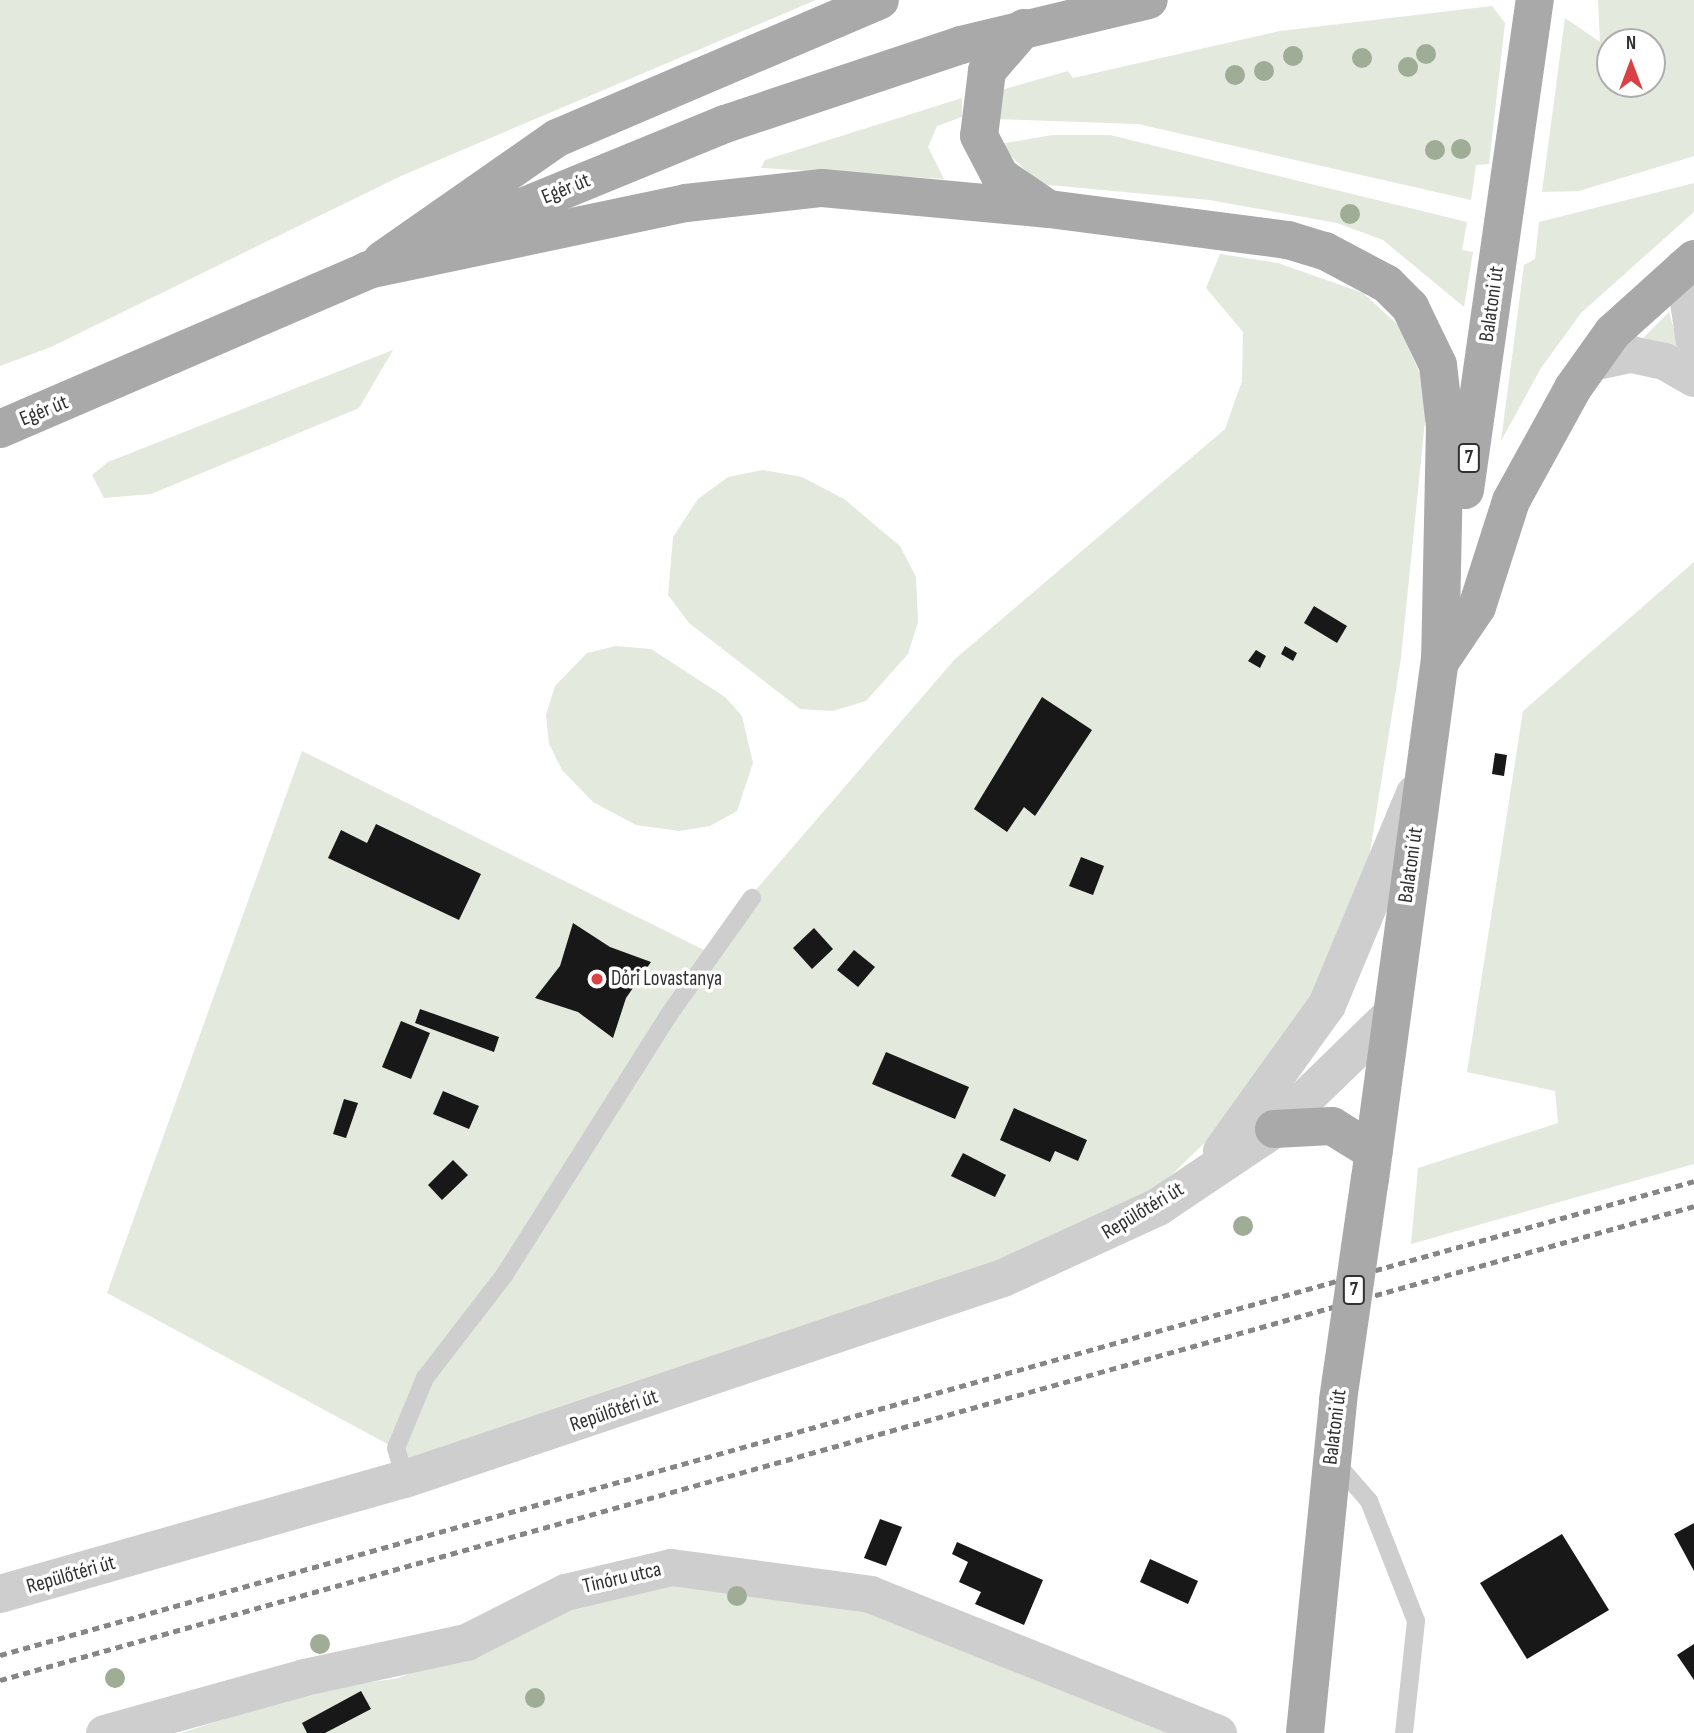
<!DOCTYPE html>
<html>
<head>
<meta charset="utf-8">
<style>
  body { margin:0 }
  #map { position:relative; width:1694px; height:1733px; overflow:hidden; background:#fff; font-family:"Sofia Sans Condensed",sans-serif }
  div>[style] { position:absolute }
  [style*='--x'] { left:calc(var(--x)*1px); top:calc(var(--y)*1px); width:calc(var(--w)*1px); rotate:calc(var(--a)*1deg) }
  .green>* { inset:0; background:#e3e9dd }
  .building>* { inset:0; background:#181818 }
  .service>* { height:18px; margin:-9px; padding:0 9px; transform-origin:9px; border-radius:9px; background:#cecece }
  .minor>* { height:37px; margin:-18.5px; padding:0 18.5px; transform-origin:18.5px; border-radius:18.5px; background:#cecece }
  .tertiary>* { height:38px; margin:-19px; padding:0 19px; transform-origin:19px; border-radius:19px; background:#cecece }
  .primary>* { height:38px; margin:-19px; padding:0 19px; transform-origin:19px; border-radius:19px; background:#a9a9a9 }
  .rail>* { height:5px; margin-top:-2.5px; transform-origin:0; background:repeating-linear-gradient(90deg,#868686 0 7px,transparent 0 12px) }
  .primary-bridge>* { height:38px; margin:-19px; padding:0 19px; transform-origin:19px; border-radius:19px; background:#a9a9a9 }
  .trees>* { width:20px; height:20px; margin:-10px; border-radius:50%; background:#a0ad96 }
  .dots>* { width:19px; height:19px; translate:-50% -50%; box-sizing:border-box; border:4px solid #fff; border-radius:50% }
  span { translate:-50% -50%; white-space:nowrap; text-align:center; line-height:1.15; -webkit-text-stroke:7px #fff; paint-order:stroke }
  .shield-label span { padding:2px 5px; background:#fff; border:2px solid; border-radius:5px; -webkit-text-stroke-width:0 }
  .shield-label { font-size:19px; color:#313131; font-weight:700 }
  .street-label { font-size:21px; color:#313131 }
  .poi-label { font-size:21px; color:#313131 }
  .left { translate:0 -50%; text-align:left }
  .north { position:absolute; left:1596px; top:28px; width:70px; height:70px; box-sizing:border-box; background:#fff; border:2px solid #adadad; border-radius:50%; rotate:0deg; font-size:19px; font-weight:700; line-height:28px; text-align:center; color:#313131 }
  .north::after { content:''; display:block; margin:auto; width:24px; height:32px; background:#da4144; clip-path:polygon(50% 0,100% 100%,50% 72%,0 100%) }
</style>
</head>
<body>
<div id="map">
  <div class="green">
    <div style="clip-path:polygon(0 0,816px 0,401px 176px,51px 347px,0 366px)"></div>
    <div style="clip-path:polygon(evenodd,1598px 0,1694px 0,1694px 156px,1579px 191px,1542px 192px,1565px 18px,1600px 42px,1598px 0,1610px 42px,1652px 42px,1652px 84px,1610px 84px,1610px 42px)"></div>
    <div style="clip-path:polygon(1492px 6px,1505px 23px,1489px 164px,1476px 165px,1471px 200px,1138px 124px,996px 119px,1001px 90px,1068px 71px,1073px 78px,1280px 31px)"></div>
    <div style="clip-path:polygon(962px 98px,962px 117px,937px 126px,928px 147px,944px 179px,761px 168px,765px 160px)"></div>
    <div style="clip-path:polygon(1053px 135px,1110px 135px,1467px 222px,1462px 250px,1473px 252px,1464px 307px,1383px 240px,1337px 223px,1209px 200px,1039px 184px,999px 144px)"></div>
    <div style="clip-path:polygon(1694px 183px,1694px 212px,1581px 313px,1541px 368px,1501px 441px,1524px 265px,1535px 259px,1539px 222px)"></div>
    <div style="clip-path:polygon(1220px 254px,1278px 263px,1363px 293px,1399px 326px,1420px 374px,1426px 411px,1401px 658px,1364px 889px,1336px 967px,1227px 1121px,1153px 1193px,1106px 1234px,405px 1479px,395px 1448px,107px 1293px,302px 751px,704px 950px,955px 659px,1225px 429px,1242px 381px,1243px 332px,1206px 288px)"></div>
    <div style="clip-path:polygon(1669px 312px,1682px 357px,1643px 338px)"></div>
    <div style="clip-path:polygon(393px 350px,359px 408px,151px 494px,104px 498px,92px 475px,108px 462px)"></div>
    <div style="clip-path:polygon(763px 470px,802px 477px,844px 499px,900px 546px,916px 577px,918px 622px,908px 654px,866px 701px,833px 711px,800px 709px,689px 623px,668px 595px,673px 537px,698px 499px,728px 477px)"></div>
    <div style="clip-path:polygon(1694px 562px,1694px 1164px,1411px 1244px,1418px 1168px,1558px 1123px,1555px 1091px,1467px 1072px,1523px 711px)"></div>
    <div style="clip-path:polygon(616px 646px,651px 649px,725px 697px,742px 716px,753px 763px,737px 811px,710px 826px,679px 831px,636px 825px,593px 802px,562px 770px,549px 744px,546px 715px,555px 686px,587px 653px)"></div>
    <div style="clip-path:polygon(634px 1578px,808px 1590px,1195px 1733px,181px 1733px,315px 1690px,399px 1678px)"></div>
  </div>
  <div class="building">
    <div style="clip-path:polygon(1314px 606px,1347px 626px,1337px 643px,1304px 623px)"></div>
    <div style="clip-path:polygon(1285px 646px,1297px 653px,1293px 661px,1281px 654px)"></div>
    <div style="clip-path:polygon(1256px 650px,1266px 656px,1260px 668px,1248px 661px)"></div>
    <div style="clip-path:polygon(1042px 697px,1092px 730px,1035px 816px,1024px 807px,1007px 832px,974px 809px)"></div>
    <div style="clip-path:polygon(1495px 753px,1507px 755px,1504px 776px,1492px 774px)"></div>
    <div style="clip-path:polygon(376px 824px,481px 874px,459px 920px,328px 858px,341px 830px,367px 843px)"></div>
    <div style="clip-path:polygon(1081px 857px,1104px 866px,1093px 895px,1069px 886px)"></div>
    <div style="clip-path:polygon(573px 923px,610px 947px,651px 962px,626px 998px,613px 1038px,578px 1012px,535px 998px,560px 966px)"></div>
    <div style="clip-path:polygon(814px 928px,833px 949px,812px 969px,793px 948px)"></div>
    <div style="clip-path:polygon(854px 950px,875px 967px,858px 987px,837px 970px)"></div>
    <div style="clip-path:polygon(420px 1009px,499px 1037px,494px 1052px,415px 1023px)"></div>
    <div style="clip-path:polygon(401px 1021px,430px 1033px,411px 1079px,382px 1067px)"></div>
    <div style="clip-path:polygon(886px 1052px,969px 1087px,955px 1119px,872px 1084px)"></div>
    <div style="clip-path:polygon(443px 1091px,479px 1106px,469px 1129px,433px 1114px)"></div>
    <div style="clip-path:polygon(344px 1099px,358px 1103px,346px 1138px,333px 1134px)"></div>
    <div style="clip-path:polygon(1014px 1108px,1087px 1140px,1078px 1161px,1055px 1151px,1050px 1162px,1000px 1140px)"></div>
    <div style="clip-path:polygon(963px 1153px,1006px 1175px,995px 1197px,951px 1176px)"></div>
    <div style="clip-path:polygon(453px 1160px,468px 1175px,442px 1200px,428px 1185px)"></div>
    <div style="clip-path:polygon(880px 1519px,902px 1527px,886px 1566px,864px 1558px)"></div>
    <div style="clip-path:polygon(1694px 1523px,1694px 1571px,1674px 1534px)"></div>
    <div style="clip-path:polygon(1562px 1534px,1609px 1610px,1527px 1659px,1480px 1583px)"></div>
    <div style="clip-path:polygon(957px 1542px,1043px 1580px,1024px 1625px,975px 1604px,981px 1592px,959px 1582px,968px 1562px,952px 1554px)"></div>
    <div style="clip-path:polygon(1150px 1559px,1198px 1581px,1188px 1604px,1140px 1582px)"></div>
    <div style="clip-path:polygon(1694px 1644px,1694px 1680px,1677px 1655px)"></div>
    <div style="clip-path:polygon(361px 1691px,371px 1709px,325px 1733px,307px 1733px,302px 1723px)"></div>
  </div>
  <div class="service">
    <div style="--x:1335;--y:1462;--w:52;--a:48.9"></div>
    <div style="--x:1369;--y:1501;--w:129;--a:68.6"></div>
    <div style="--x:1416;--y:1621;--w:113;--a:96.1"></div>
    <div style="--x:405;--y:1479;--w:32;--a:-106"></div>
    <div style="--x:396;--y:1448;--w:76;--a:-67.5"></div>
    <div style="--x:425;--y:1378;--w:131;--a:-52.4"></div>
    <div style="--x:505;--y:1274;--w:305;--a:-57.7"></div>
    <div style="--x:668;--y:1016;--w:145;--a:-54.6"></div>
  </div>
  <div class="minor">
    <div style="--x:1683;--y:267;--w:76;--a:81.7"></div>
    <div style="--x:1592;--y:362;--w:40;--a:-12"></div>
    <div style="--x:1631;--y:354;--w:34;--a:12"></div>
    <div style="--x:1664;--y:361;--w:34;--a:30"></div>
    <div style="--x:104;--y:1733;--w:208;--a:-15.6"></div>
    <div style="--x:304;--y:1677;--w:166;--a:-12.2"></div>
    <div style="--x:466;--y:1642;--w:111;--a:-26.8"></div>
    <div style="--x:565;--y:1592;--w:109;--a:-13.3"></div>
    <div style="--x:671;--y:1567;--w:201;--a:7.7"></div>
    <div style="--x:870;--y:1594;--w:375;--a:21.8"></div>
  </div>
  <div class="tertiary">
    <div style="--x:1222;--y:1151;--w:180;--a:-54.3"></div>
    <div style="--x:1327;--y:1005;--w:229;--a:-67.4"></div>
    <div style="--x:0;--y:1594;--w:421;--a:-15.9"></div>
    <div style="--x:405;--y:1479;--w:631;--a:-18.58"></div>
    <div style="--x:1003;--y:1278;--w:170;--a:-24.6"></div>
    <div style="--x:1158;--y:1207;--w:140;--a:-33.9"></div>
    <div style="--x:1274;--y:1129;--w:162;--a:-44.2"></div>
  </div>
  <div class="primary">
    <div style="--x:1024;--y:28;--w:57;--a:130.7"></div>
    <div style="--x:987;--y:71;--w:65;--a:97"></div>
    <div style="--x:979;--y:136;--w:45;--a:62.3"></div>
    <div style="--x:1000;--y:176;--w:53;--a:34.3"></div>
    <div style="--x:459;--y:233;--w:287;--a:-22.3"></div>
    <div style="--x:725;--y:124;--w:249;--a:-18.5"></div>
    <div style="--x:961;--y:45;--w:193;--a:-13.5"></div>
    <div style="--x:382;--y:260;--w:213;--a:-34.9"></div>
    <div style="--x:557;--y:138;--w:351;--a:-23.1"></div>
    <div style="--x:368;--y:270;--w:325;--a:-11.9"></div>
    <div style="--x:686;--y:203;--w:137;--a:-6.3"></div>
    <div style="--x:822;--y:188;--w:228;--a:5.3"></div>
    <div style="--x:1049;--y:209;--w:241;--a:7.4"></div>
    <div style="--x:1288;--y:240;--w:39;--a:17"></div>
    <div style="--x:1325;--y:251;--w:70;--a:28"></div>
    <div style="--x:1387;--y:284;--w:33;--a:45"></div>
    <div style="--x:1410;--y:307;--w:64;--a:64.2"></div>
    <div style="--x:1438;--y:365;--w:61;--a:83.5"></div>
    <div style="--x:1445;--y:426;--w:236;--a:91.2"></div>
    <div style="--x:0;--y:429;--w:425;--a:-23.3"></div>
    <div style="--x:1465;--y:490;--w:495;--a:-81.9"></div>
    <div style="--x:1440;--y:662;--w:66;--a:-56.1"></div>
    <div style="--x:1477;--y:607;--w:111;--a:-72.2"></div>
    <div style="--x:1511;--y:501;--w:129;--a:-61.2"></div>
    <div style="--x:1573;--y:388;--w:69;--a:-54.5"></div>
    <div style="--x:1613;--y:332;--w:109;--a:-42"></div>
    <div style="--x:1274;--y:1129;--w:58;--a:-3"></div>
    <div style="--x:1332;--y:1126;--w:49;--a:31.8"></div>
    <div style="--x:1370;--y:1179;--w:548;--a:-82.34"></div>
    <div style="--x:1305;--y:1733;--w:335;--a:-84.3"></div>
  </div>
  <div class="rail">
    <div style="--x:0;--y:1655;--w:1759;--a:-15.63"></div>
    <div style="--x:0;--y:1680;--w:1759;--a:-15.63"></div>
  </div>
  <div class="primary-bridge">
    <div style="--x:1338;--y:1400;--w:223;--a:-81.8"></div>
  </div>
  <div class="trees">
    <div style="left:1426px;top:54px"></div>
    <div style="left:1293px;top:56px"></div>
    <div style="left:1362px;top:58px"></div>
    <div style="left:1408px;top:67px"></div>
    <div style="left:1264px;top:71px"></div>
    <div style="left:1235px;top:75px"></div>
    <div style="left:1461px;top:149px"></div>
    <div style="left:1435px;top:150px"></div>
    <div style="left:1350px;top:214px"></div>
    <div style="left:1243px;top:1226px"></div>
    <div style="left:737px;top:1596px"></div>
    <div style="left:320px;top:1644px"></div>
    <div style="left:115px;top:1678px"></div>
    <div style="left:535px;top:1698px"></div>
  </div>
  <div class="dots">
    <div style="left:597px;top:979px;background:#da4144"></div>
  </div>
  <div class="shield-label">
    <span style="left:1469px;top:458px">7</span>
    <span style="left:1354px;top:1290px">7</span>
  </div>
  <div class="street-label">
    <span style="left:566px;top:189px;rotate:-22deg">Egér út</span>
    <span style="left:1492px;top:304px;rotate:-82deg">Balatoni út</span>
    <span style="left:44px;top:411px;rotate:-22deg">Egér út</span>
    <span style="left:1411px;top:865px;rotate:-82deg">Balatoni út</span>
    <span style="left:1143px;top:1211px;rotate:-31deg">Repülőtéri út</span>
    <span style="left:614px;top:1411px;rotate:-19deg">Repülőtéri út</span>
    <span style="left:1335px;top:1427px;rotate:-83deg">Balatoni út</span>
    <span style="left:71px;top:1575px;rotate:-16deg">Repülőtéri út</span>
    <span style="left:622px;top:1578px;rotate:-13deg">Tinóru utca</span>
  </div>
  <div class="poi-label">
    <span class="left" style="left:611px;top:979px">Dóri Lovastanya</span>
  </div>
  <div class="north">N</div>
</div>
</body>
</html>
